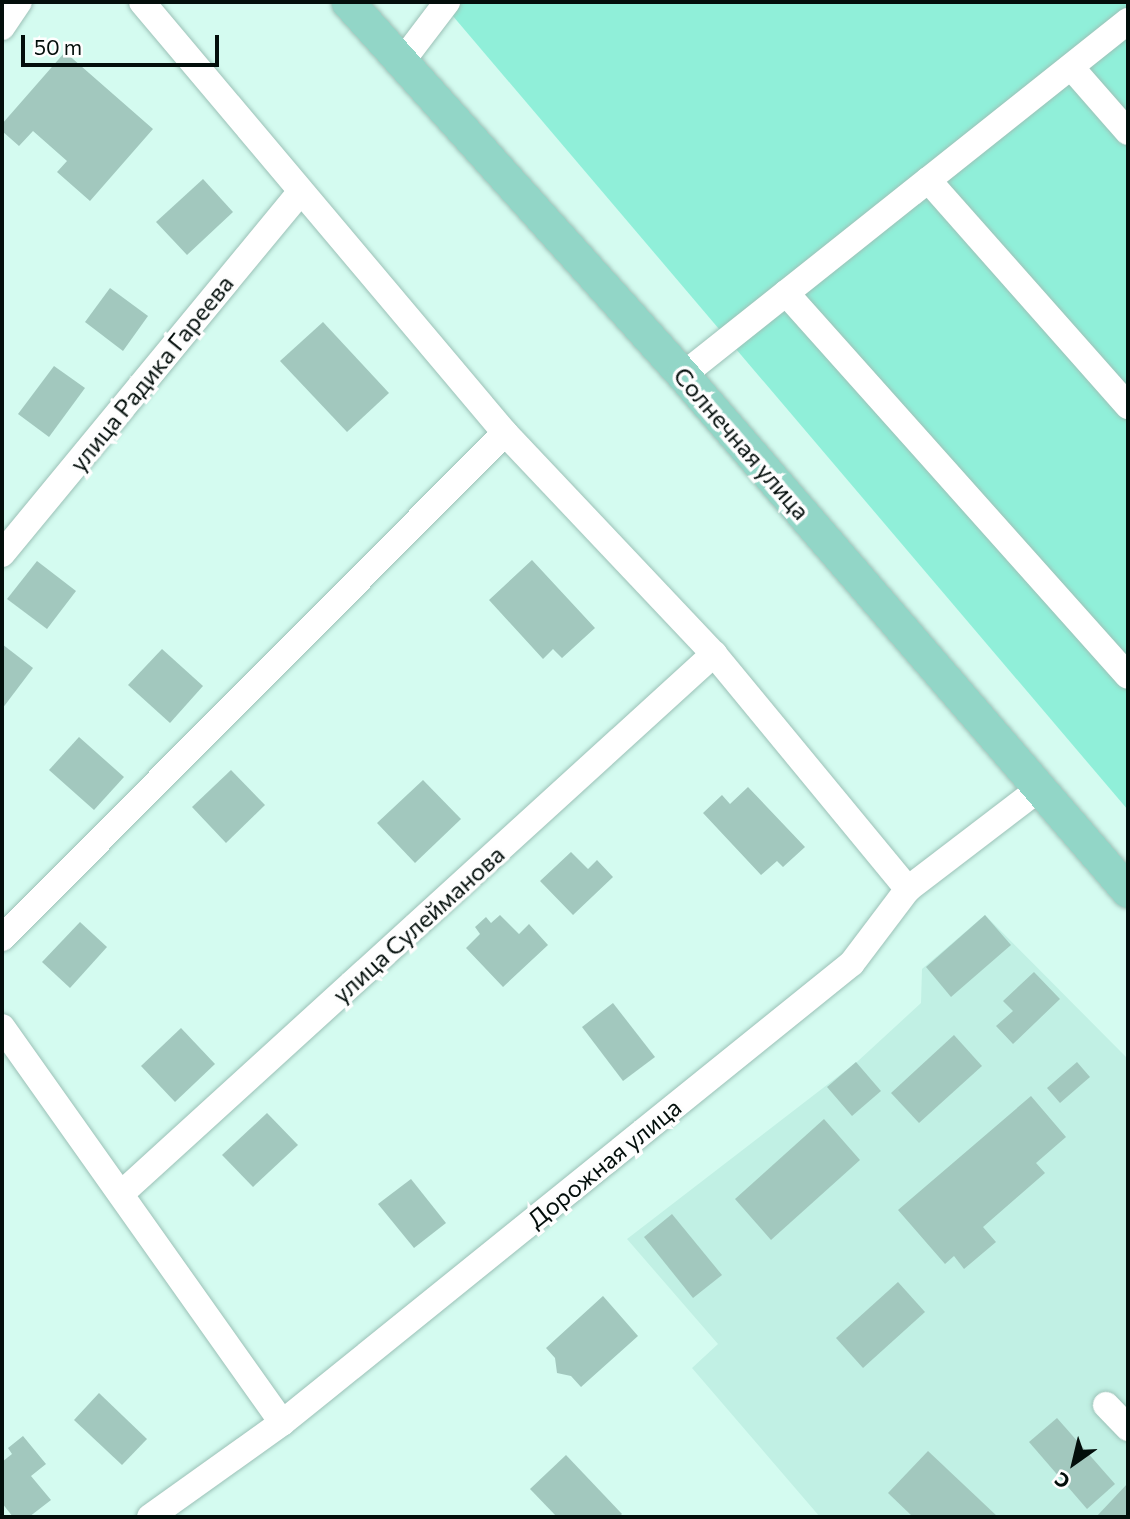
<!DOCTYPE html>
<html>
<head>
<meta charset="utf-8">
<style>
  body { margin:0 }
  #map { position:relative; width:1130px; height:1519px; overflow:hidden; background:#d4fbf0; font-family:Commissioner,sans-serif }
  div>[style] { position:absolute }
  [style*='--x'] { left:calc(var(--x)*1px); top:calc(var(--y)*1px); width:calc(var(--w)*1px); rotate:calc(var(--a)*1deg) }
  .built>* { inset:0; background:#c1f0e4 }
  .green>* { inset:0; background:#90efd9 }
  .building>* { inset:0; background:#a2c8be }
  .roads { filter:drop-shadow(0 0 2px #9cc1b7) drop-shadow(0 0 2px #9cc1b7) }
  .minor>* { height:26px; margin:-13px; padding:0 13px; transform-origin:13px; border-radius:13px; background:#fff }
  .major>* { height:33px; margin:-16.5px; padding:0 16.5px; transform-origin:16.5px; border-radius:16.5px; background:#92d6c7 }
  span { translate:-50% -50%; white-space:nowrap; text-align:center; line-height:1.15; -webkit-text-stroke:7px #fefefe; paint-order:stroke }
  .street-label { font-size:24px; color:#030e0b }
  .frame { position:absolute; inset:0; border:4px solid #030e0b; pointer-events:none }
  .north { position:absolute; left:1039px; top:1428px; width:70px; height:70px; -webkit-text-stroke:5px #fefefe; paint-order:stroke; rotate:214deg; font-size:19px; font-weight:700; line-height:28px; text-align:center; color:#030e0b }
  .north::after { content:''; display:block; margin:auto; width:24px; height:32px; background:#030e0b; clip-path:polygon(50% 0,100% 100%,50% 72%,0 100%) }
  .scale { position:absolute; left:21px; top:35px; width:198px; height:32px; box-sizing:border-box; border:4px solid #030e0b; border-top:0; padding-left:9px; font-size:21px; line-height:24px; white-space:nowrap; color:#030e0b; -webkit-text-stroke:5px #fefefe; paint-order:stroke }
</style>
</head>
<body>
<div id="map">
  <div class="built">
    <div style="clip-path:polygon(985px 915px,1128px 1059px,1128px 1517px,820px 1517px,692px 1368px,718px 1344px,627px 1239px,858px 1061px,921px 1003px,922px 969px)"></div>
  </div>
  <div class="green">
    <div style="clip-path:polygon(441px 2px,1128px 2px,1128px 810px)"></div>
  </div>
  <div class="building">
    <div style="clip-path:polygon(65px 52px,153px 129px,90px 201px,57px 172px,67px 161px,33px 131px,19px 146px,2px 131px,2px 124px)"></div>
    <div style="clip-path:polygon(203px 179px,233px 212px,187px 255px,156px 222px)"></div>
    <div style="clip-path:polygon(110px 288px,148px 316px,123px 351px,85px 322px)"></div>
    <div style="clip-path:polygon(323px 322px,389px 393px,347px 432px,280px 361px)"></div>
    <div style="clip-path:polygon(54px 366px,85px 388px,49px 437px,18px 414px)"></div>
    <div style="clip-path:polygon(532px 560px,595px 628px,562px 658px,553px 649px,543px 659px,489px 600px)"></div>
    <div style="clip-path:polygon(37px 561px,76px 591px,47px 629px,7px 599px)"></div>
    <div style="clip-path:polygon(2px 644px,33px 668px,2px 709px)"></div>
    <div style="clip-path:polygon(162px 649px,203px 686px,170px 723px,128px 685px)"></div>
    <div style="clip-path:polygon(79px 737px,124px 777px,94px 810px,49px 770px)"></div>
    <div style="clip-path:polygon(231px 770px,265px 805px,226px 843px,192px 807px)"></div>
    <div style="clip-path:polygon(423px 780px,461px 819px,415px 863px,377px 823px)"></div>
    <div style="clip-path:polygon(748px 787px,805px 847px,783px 867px,777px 861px,761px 875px,703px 813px,722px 795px,730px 804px)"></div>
    <div style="clip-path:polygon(571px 852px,588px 869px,597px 860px,613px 877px,573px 915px,540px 881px)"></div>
    <div style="clip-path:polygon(500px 915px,519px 934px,529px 924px,548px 945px,503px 987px,466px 948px,480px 934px,475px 927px,486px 917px,491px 923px)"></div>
    <div style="clip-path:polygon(985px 915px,1011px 945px,951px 997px,926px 967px)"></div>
    <div style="clip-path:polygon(80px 922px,107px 947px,70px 988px,42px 962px)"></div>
    <div style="clip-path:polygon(1034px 972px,1060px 999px,1013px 1044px,996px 1026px,1013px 1011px,1003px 1001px)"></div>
    <div style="clip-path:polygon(613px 1003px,655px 1057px,623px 1081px,582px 1027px)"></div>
    <div style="clip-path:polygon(181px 1028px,215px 1064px,175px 1102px,141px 1066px)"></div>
    <div style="clip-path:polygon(954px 1035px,982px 1066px,919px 1123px,891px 1093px)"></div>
    <div style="clip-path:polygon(856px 1062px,881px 1091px,852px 1116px,827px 1087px)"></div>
    <div style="clip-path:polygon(1077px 1062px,1090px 1077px,1060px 1103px,1047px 1088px)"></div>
    <div style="clip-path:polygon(1031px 1096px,1066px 1137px,1036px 1163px,1045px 1173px,983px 1227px,996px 1242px,964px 1269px,954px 1256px,945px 1264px,898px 1210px)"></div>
    <div style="clip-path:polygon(267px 1113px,298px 1145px,253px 1187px,222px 1155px)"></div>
    <div style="clip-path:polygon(824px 1119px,860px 1160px,771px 1240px,735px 1199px)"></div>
    <div style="clip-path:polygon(411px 1179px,446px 1223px,414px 1248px,378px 1204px)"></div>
    <div style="clip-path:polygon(672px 1214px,722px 1275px,693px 1298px,644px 1237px)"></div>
    <div style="clip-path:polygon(898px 1282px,925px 1312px,863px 1368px,836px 1338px)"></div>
    <div style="clip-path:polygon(603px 1296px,638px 1336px,581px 1387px,571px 1376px,557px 1373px,555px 1358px,546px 1348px)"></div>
    <div style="clip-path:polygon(99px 1393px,147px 1439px,122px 1465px,74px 1420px)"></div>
    <div style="clip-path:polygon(1057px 1418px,1115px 1484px,1087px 1509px,1029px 1442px)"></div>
    <div style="clip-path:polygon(23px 1436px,46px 1464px,31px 1476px,51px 1500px,29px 1517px,13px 1517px,2px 1503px,2px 1462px,12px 1454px,8px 1448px)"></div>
    <div style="clip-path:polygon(928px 1451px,998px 1517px,913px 1517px,888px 1493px)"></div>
    <div style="clip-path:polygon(566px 1455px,622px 1514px,619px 1517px,557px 1517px,530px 1489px)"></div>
    <div style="clip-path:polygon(1128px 1483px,1128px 1517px,1096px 1517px)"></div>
  </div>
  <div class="roads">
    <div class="minor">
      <div style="--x:142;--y:2;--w:563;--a:49.89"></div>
      <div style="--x:505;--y:433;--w:304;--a:46.6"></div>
      <div style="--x:714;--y:654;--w:305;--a:50.5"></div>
      <div style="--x:2;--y:27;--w:30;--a:-56"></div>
      <div style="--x:400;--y:64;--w:78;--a:-52.8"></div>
      <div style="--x:1071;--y:67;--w:86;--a:48.8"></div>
      <div style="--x:928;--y:180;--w:302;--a:48.5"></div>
      <div style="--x:786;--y:293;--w:513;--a:48.24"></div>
      <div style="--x:683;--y:375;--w:569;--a:-38.5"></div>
      <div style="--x:2;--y:554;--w:469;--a:-50.5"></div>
      <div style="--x:2;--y:938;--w:713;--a:-45.11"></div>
      <div style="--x:2;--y:1027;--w:485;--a:54.7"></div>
      <div style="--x:122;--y:1193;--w:801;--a:-42.32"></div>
      <div style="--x:1106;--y:1405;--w:32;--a:46"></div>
      <div style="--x:150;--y:1517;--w:162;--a:-35.5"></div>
      <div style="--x:282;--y:1423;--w:732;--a:-38.9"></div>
      <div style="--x:852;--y:963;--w:93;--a:-52.9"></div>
      <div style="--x:908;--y:889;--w:165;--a:-37.4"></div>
    </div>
    <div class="major">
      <div style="--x:348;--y:2;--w:501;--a:48.07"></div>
      <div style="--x:683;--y:375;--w:681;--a:49.23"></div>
    </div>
  </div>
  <div class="street-label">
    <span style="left:151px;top:373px;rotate:-51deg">улица Радика Гареева</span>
    <span style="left:742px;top:443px;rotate:49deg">Солнечная улица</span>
    <span style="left:418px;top:924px;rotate:-42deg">улица Сулейманова</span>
    <span style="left:604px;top:1163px;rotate:-39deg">Дорожная улица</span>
  </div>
  <div class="frame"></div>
  <div class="north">С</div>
  <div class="scale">50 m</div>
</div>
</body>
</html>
